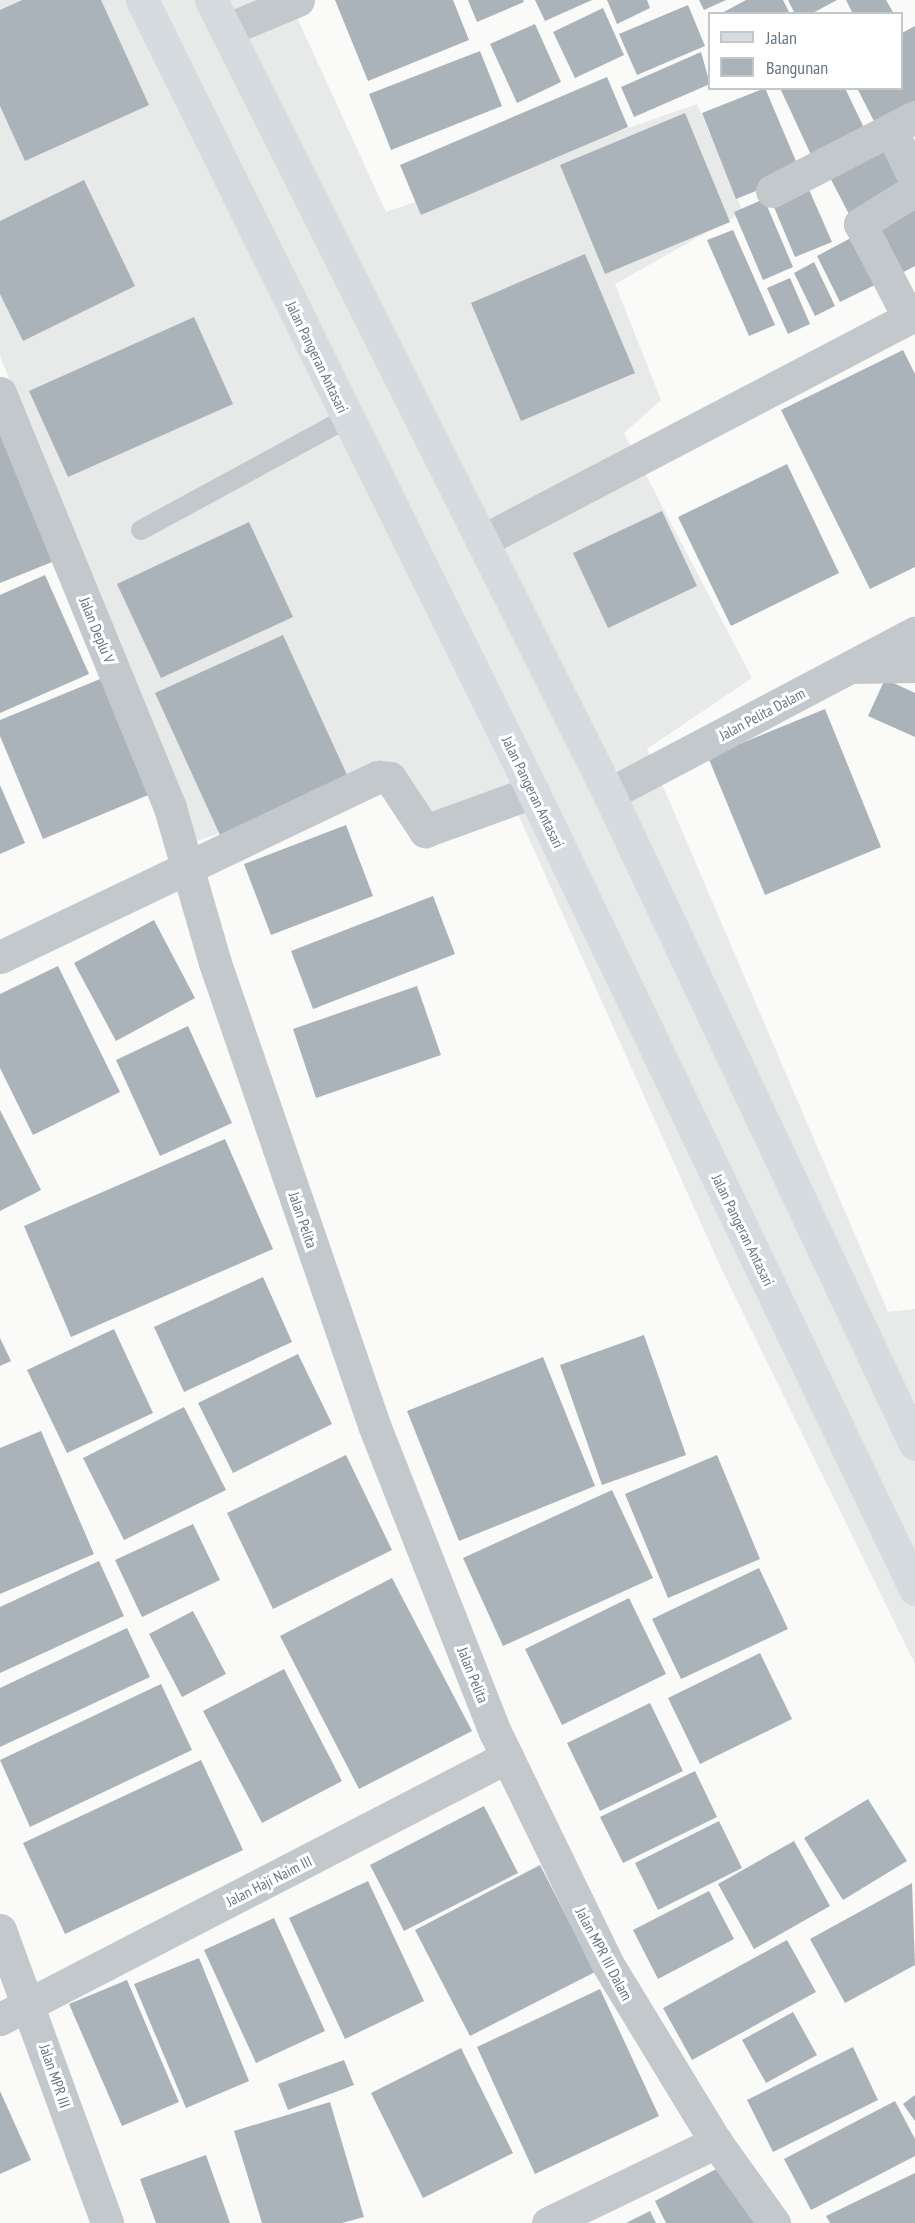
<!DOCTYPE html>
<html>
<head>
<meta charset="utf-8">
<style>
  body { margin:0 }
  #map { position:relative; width:915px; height:2223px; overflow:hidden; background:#fafaf8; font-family:"PT Sans Narrow",sans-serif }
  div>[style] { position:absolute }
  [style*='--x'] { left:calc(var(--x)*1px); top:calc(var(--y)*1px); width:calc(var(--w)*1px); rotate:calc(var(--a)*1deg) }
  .built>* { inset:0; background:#e8e9e9 }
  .building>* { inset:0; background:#aab3b9 }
  .lane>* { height:20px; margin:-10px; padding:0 10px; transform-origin:10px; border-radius:10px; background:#c3c8cc }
  .street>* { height:33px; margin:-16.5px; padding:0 16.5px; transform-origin:16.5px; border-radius:16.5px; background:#c3c8cc }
  .primary>* { height:33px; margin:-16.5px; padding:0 16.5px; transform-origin:16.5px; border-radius:16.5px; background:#d6dbdf }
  span { translate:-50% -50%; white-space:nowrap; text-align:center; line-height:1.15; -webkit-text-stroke:6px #fff; paint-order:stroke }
  .street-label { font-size:15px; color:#657683 }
  .legend { position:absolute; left:708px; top:12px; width:195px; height:78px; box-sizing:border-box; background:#fff; border:2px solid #c1c8cd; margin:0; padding:8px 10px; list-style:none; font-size:18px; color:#657683 }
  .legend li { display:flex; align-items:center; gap:12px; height:30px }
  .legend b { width:30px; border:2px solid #c1c8cd }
</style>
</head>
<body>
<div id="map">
  <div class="built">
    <div style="clip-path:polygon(0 0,289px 0,386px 212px,697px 104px,743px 212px,615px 284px,661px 400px,624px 433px,752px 678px,647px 749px,888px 1312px,915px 1309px,915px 1664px,721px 1268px,509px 794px,428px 822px,402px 769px,197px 841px,0 356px)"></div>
  </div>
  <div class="building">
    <div style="clip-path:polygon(22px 0,101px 0,149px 105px,25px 161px,0 106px,0 10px)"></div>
    <div style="clip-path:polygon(335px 0,453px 0,469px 40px,368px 81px)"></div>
    <div style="clip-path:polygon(468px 0,523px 0,524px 2px,477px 22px)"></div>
    <div style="clip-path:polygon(535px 0,592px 0,545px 21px)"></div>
    <div style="clip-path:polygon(607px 0,647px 0,650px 8px,617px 24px)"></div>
    <div style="clip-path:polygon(699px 0,726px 0,704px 10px)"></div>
    <div style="clip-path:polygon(746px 0,783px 0,790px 14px,720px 14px)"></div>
    <div style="clip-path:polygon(788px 0,837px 0,811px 14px,795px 14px)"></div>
    <div style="clip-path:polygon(846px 0,886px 0,893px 12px,853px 14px)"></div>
    <div style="clip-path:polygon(688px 5px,705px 46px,637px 75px,619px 34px)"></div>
    <div style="clip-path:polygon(603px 8px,624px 55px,575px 78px,553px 32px)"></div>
    <div style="clip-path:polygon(535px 24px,561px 82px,517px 103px,490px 44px)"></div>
    <div style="clip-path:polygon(915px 26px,915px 113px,879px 131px,857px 88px,902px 88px,902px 33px)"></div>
    <div style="clip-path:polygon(480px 51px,502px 106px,391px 150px,369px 94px)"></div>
    <div style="clip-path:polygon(701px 52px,710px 84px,634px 117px,621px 87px)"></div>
    <div style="clip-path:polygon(607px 77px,628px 127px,421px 215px,400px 165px)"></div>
    <div style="clip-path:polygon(765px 88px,801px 173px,736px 199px,702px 113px)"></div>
    <div style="clip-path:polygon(780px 88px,845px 88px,866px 132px,812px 157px)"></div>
    <div style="clip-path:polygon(685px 113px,730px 222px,605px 274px,560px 165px)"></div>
    <div style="clip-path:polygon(885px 138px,911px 189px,851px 218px,825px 168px)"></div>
    <div style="clip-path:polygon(84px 180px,135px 286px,23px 341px,0 294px,0 221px)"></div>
    <div style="clip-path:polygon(807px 185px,832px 242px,795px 257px,771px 200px)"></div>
    <div style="clip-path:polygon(764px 199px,793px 267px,763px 280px,734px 212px)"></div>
    <div style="clip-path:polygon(915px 200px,915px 266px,894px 277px,868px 224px)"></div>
    <div style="clip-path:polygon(733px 230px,775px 325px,749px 336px,707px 240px)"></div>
    <div style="clip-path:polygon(864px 231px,889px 278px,840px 302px,817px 256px)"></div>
    <div style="clip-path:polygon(585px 254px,635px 373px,521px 421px,471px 303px)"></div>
    <div style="clip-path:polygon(814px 262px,835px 306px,815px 316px,794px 273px)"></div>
    <div style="clip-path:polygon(790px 278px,810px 324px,788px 334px,767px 288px)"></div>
    <div style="clip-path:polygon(194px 317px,233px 404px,68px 477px,29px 391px)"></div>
    <div style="clip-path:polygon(903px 350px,915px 374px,915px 567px,870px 589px,781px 410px)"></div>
    <div style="clip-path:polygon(0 405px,62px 558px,0 583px)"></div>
    <div style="clip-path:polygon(787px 464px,839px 573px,731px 626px,678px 517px)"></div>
    <div style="clip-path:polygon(662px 511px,697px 586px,608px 628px,573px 553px)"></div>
    <div style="clip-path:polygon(249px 522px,293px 617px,161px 678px,117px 584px)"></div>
    <div style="clip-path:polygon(45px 575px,89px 674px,0 713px,0 595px)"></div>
    <div style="clip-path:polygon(283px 635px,348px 777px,220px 835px,155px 693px)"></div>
    <div style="clip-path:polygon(105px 677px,153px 793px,43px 839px,0 736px,0 720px)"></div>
    <div style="clip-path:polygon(885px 679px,915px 693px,915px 737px,868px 716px)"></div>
    <div style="clip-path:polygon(825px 709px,881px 847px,765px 895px,708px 757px)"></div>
    <div style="clip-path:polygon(0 785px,25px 843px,0 854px)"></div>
    <div style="clip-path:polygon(346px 825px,373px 896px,271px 935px,244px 864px)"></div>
    <div style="clip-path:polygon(433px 896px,455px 954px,313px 1009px,291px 951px)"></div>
    <div style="clip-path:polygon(154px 920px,195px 998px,116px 1041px,74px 963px)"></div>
    <div style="clip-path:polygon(58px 966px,120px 1092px,33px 1135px,0 1068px,0 994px)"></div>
    <div style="clip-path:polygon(417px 986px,441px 1055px,316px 1098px,293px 1029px)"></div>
    <div style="clip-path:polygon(188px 1026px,232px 1123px,160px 1156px,116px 1060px)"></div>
    <div style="clip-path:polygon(0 1110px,41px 1190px,0 1211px)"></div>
    <div style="clip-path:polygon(225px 1139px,273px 1249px,71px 1337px,24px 1226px)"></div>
    <div style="clip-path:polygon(263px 1277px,292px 1342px,184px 1392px,154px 1327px)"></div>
    <div style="clip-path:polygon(114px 1329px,153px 1413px,67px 1453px,27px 1370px)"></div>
    <div style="clip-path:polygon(644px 1335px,686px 1455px,602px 1485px,560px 1365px)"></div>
    <div style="clip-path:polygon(0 1338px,11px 1361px,0 1366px)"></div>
    <div style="clip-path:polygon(298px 1354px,332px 1424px,233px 1473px,198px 1403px)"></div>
    <div style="clip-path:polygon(543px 1357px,595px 1486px,459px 1541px,407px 1411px)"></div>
    <div style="clip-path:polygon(184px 1407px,226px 1490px,124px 1540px,83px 1458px)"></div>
    <div style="clip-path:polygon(41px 1431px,94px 1554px,0 1594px,0 1448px)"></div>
    <div style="clip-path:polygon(346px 1455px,392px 1550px,273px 1609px,227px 1513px)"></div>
    <div style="clip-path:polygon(717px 1455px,760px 1559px,668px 1598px,625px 1494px)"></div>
    <div style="clip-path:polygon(612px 1490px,653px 1578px,503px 1646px,463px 1558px)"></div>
    <div style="clip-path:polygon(193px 1524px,220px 1580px,142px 1617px,115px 1560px)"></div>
    <div style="clip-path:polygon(99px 1561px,124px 1616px,0 1673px,0 1607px)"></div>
    <div style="clip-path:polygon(759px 1568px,788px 1629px,681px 1679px,652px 1619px)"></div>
    <div style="clip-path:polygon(392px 1578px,472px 1731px,359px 1789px,280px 1636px)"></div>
    <div style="clip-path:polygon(629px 1598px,666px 1674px,562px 1725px,525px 1649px)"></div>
    <div style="clip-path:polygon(193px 1611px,226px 1674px,182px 1697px,149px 1634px)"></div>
    <div style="clip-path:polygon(127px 1628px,150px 1677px,0 1747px,0 1688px)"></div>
    <div style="clip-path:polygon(760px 1653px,792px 1719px,700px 1764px,668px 1698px)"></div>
    <div style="clip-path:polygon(284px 1669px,342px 1781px,262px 1823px,203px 1711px)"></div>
    <div style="clip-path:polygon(161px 1684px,192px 1750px,30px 1827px,0 1760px)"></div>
    <div style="clip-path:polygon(650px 1703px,683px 1771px,600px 1811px,567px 1743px)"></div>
    <div style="clip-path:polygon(201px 1760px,243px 1850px,65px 1934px,23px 1843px)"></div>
    <div style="clip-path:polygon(695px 1771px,717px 1817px,623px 1863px,600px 1817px)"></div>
    <div style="clip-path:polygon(868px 1799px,907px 1861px,843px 1900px,804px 1838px)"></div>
    <div style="clip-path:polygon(484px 1806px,518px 1873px,404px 1931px,370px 1865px)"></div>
    <div style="clip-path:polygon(719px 1821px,742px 1868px,658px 1910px,635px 1863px)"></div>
    <div style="clip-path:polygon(794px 1841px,830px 1906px,754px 1949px,718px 1884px)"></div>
    <div style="clip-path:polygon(540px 1865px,595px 1972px,470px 2036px,415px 1930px)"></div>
    <div style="clip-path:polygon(368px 1881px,424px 2001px,345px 2039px,289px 1918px)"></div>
    <div style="clip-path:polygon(912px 1883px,915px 1965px,845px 2003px,810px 1939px)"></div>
    <div style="clip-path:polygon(709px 1891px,734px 1939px,658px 1979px,633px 1930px)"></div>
    <div style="clip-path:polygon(274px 1918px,325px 2031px,256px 2063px,204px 1950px)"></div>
    <div style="clip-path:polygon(787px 1940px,816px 1992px,692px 2060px,663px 2008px)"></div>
    <div style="clip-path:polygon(199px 1958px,249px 2081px,186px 2108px,134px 1984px)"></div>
    <div style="clip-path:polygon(127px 1980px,179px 2102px,122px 2126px,69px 2004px)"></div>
    <div style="clip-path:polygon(600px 1989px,659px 2116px,535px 2174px,477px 2047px)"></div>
    <div style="clip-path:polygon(793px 2012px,817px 2055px,766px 2083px,742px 2040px)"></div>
    <div style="clip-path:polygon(853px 2047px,878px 2100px,773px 2152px,747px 2100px)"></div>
    <div style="clip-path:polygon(461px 2048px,513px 2153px,423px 2198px,371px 2093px)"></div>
    <div style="clip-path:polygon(344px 2060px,354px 2085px,288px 2110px,278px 2084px)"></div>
    <div style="clip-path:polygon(0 2091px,31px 2160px,0 2174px)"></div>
    <div style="clip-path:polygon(915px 2095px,915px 2121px,903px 2104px)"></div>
    <div style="clip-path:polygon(895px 2101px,915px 2139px,915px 2156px,811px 2210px,784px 2159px)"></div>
    <div style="clip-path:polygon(330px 2102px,364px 2217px,342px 2223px,262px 2223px,234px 2131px)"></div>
    <div style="clip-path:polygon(206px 2155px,230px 2223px,156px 2223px,140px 2179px)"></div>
    <div style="clip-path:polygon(726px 2164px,757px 2223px,666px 2223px,655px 2201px)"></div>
    <div style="clip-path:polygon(915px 2173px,915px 2223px,830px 2223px,826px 2216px)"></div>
    <div style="clip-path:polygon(650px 2211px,656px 2223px,626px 2223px)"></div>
  </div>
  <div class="lane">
    <div style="--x:141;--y:530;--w:234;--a:-28.5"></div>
  </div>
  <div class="street">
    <div style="--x:226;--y:30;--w:78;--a:-22.6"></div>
    <div style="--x:891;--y:130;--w:55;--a:64.4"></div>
    <div style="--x:772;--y:191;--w:161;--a:-27.4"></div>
    <div style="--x:0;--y:393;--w:448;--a:67.7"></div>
    <div style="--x:170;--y:808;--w:161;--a:73.8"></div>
    <div style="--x:215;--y:963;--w:489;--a:71"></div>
    <div style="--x:374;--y:1425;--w:330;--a:68.5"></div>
    <div style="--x:495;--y:1732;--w:257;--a:64.1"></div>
    <div style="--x:607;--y:1963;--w:210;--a:58.7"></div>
    <div style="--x:716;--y:2142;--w:100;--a:54.4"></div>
    <div style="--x:482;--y:541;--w:482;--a:-27.6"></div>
    <div style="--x:909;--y:318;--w:106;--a:-117.5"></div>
    <div style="--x:860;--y:224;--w:65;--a:-31.7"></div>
    <div style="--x:852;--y:667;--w:63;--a:-0.9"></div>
    <div style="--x:609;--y:794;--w:346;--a:-27.8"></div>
    <div style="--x:0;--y:957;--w:419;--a:-25.5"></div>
    <div style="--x:378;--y:777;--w:12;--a:5"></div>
    <div style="--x:390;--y:778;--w:64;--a:56.6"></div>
    <div style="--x:425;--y:831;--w:115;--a:-19.9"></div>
    <div style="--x:0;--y:1930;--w:312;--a:69.9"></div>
    <div style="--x:0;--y:2019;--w:571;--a:-27.33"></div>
    <div style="--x:548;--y:2223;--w:187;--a:-25.7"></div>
  </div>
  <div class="primary">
    <div style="--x:142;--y:0;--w:883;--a:63.73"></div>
    <div style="--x:533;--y:792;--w:884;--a:64.39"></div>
    <div style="--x:211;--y:0;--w:888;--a:63.38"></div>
    <div style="--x:609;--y:794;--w:718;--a:64.79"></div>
  </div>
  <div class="street-label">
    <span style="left:317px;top:357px;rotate:64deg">Jalan Pangeran Antasari</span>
    <span style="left:97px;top:630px;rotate:68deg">Jalan Deplu V</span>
    <span style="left:762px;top:714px;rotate:-28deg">Jalan Pelita Dalam</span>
    <span style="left:533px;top:792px;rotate:64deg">Jalan Pangeran Antasari</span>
    <span style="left:303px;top:1220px;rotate:71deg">Jalan Pelita</span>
    <span style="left:743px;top:1230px;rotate:64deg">Jalan Pangeran Antasari</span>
    <span style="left:473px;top:1675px;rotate:68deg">Jalan Pelita</span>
    <span style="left:269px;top:1881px;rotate:-27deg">Jalan Haji Naim III</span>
    <span style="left:604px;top:1954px;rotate:62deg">Jalan MPR III Dalam</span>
    <span style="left:55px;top:2076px;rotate:71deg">Jalan MPR III</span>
  </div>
  <ul class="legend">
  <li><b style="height:8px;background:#d6dbdf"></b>Jalan</li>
  <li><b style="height:16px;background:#aab3b9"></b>Bangunan</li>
  </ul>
</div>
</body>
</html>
